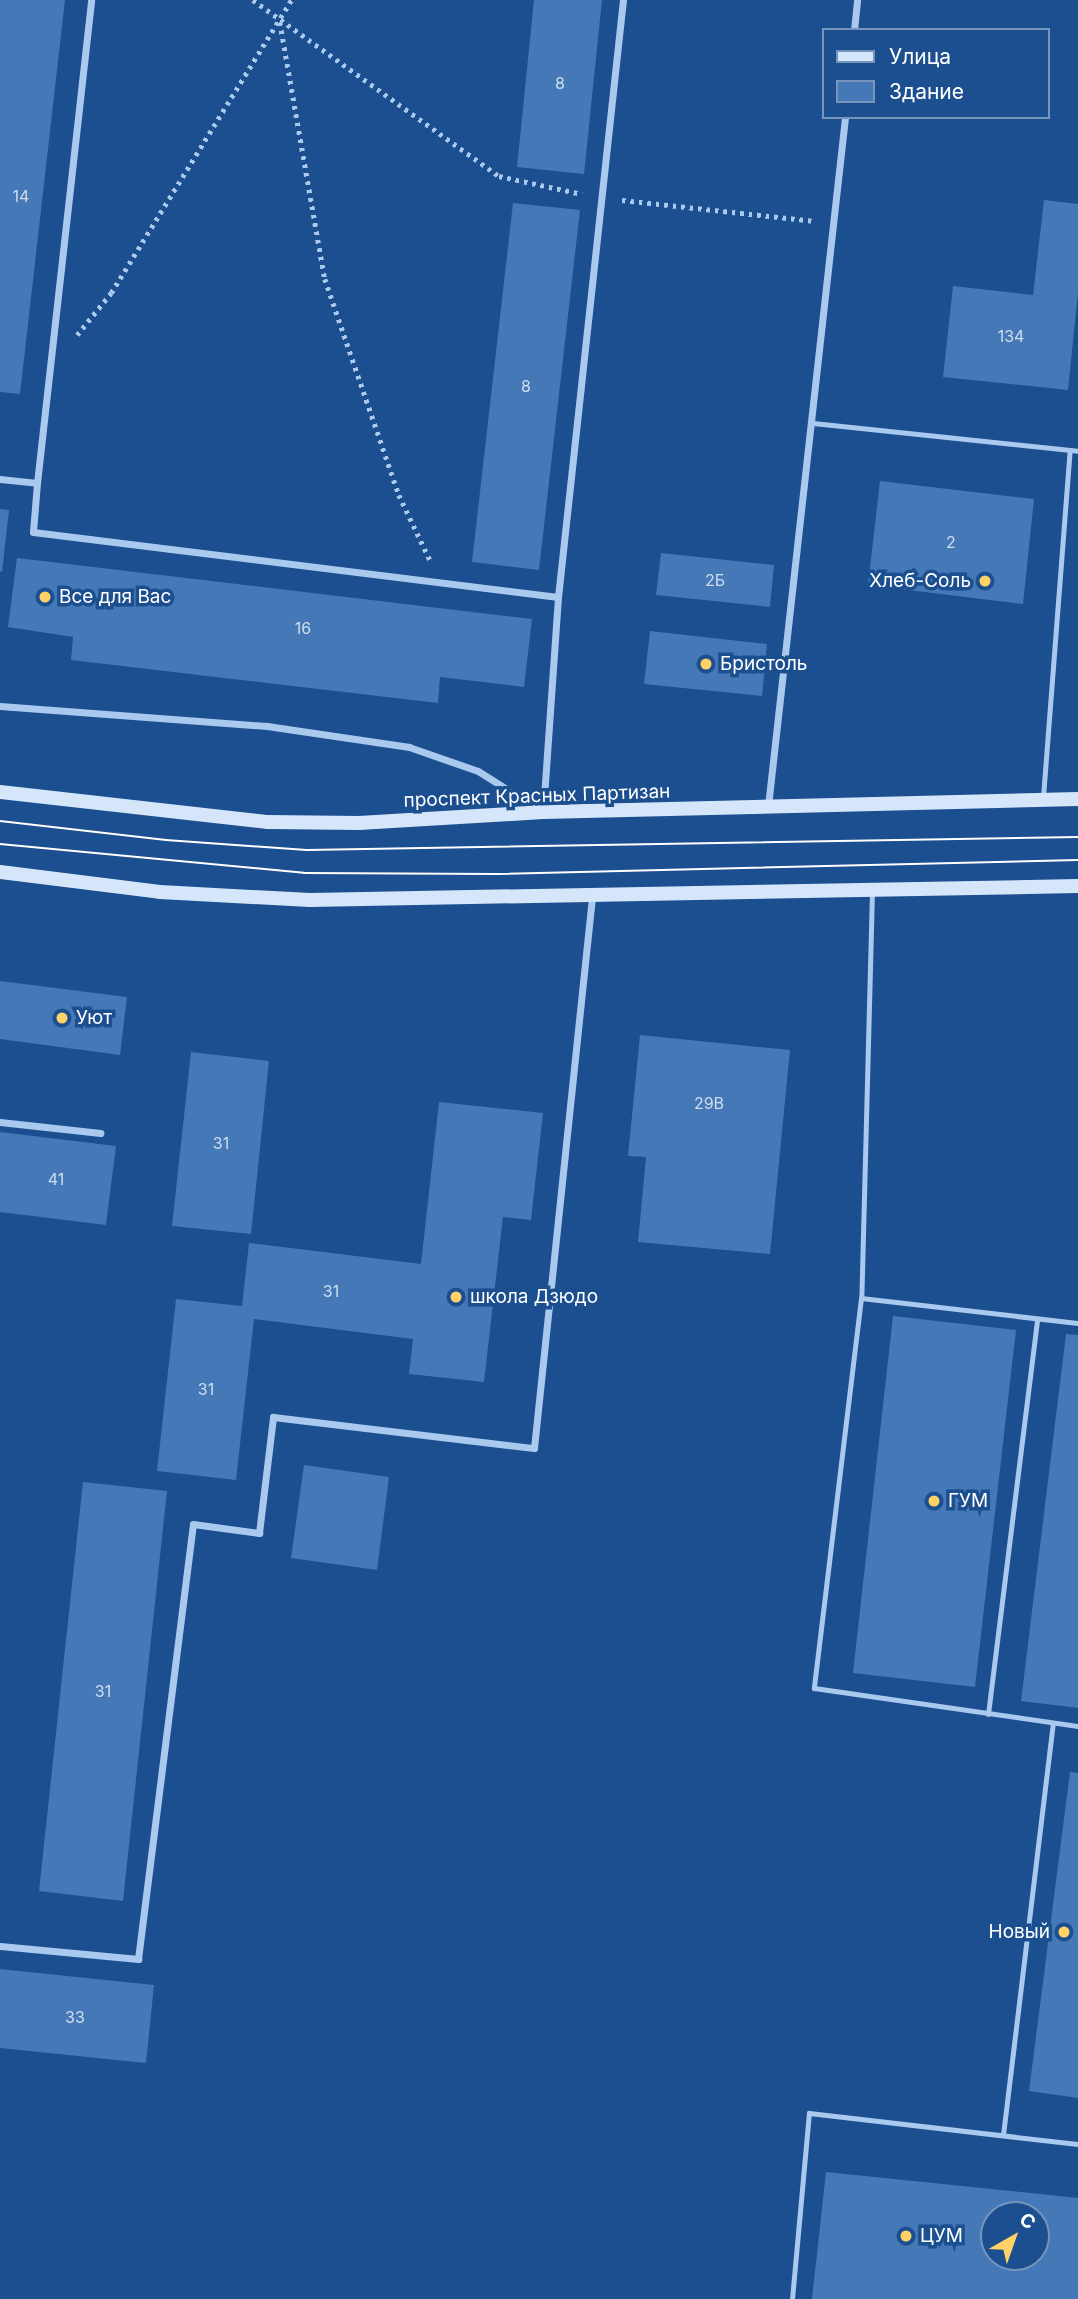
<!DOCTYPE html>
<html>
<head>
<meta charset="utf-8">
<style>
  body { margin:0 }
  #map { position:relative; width:1078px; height:2299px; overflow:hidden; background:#1b4f8f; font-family:Inter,sans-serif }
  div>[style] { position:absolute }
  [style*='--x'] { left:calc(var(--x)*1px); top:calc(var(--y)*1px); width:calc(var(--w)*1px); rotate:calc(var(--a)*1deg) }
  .building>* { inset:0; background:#4478b7 }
  .path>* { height:4.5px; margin-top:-2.25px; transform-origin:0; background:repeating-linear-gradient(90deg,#a9c9ee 0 3.5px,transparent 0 8.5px) }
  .service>* { height:5px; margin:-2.5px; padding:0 2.5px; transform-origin:2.5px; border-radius:2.5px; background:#a9c9ee }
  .minor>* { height:7px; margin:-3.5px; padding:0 3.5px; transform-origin:3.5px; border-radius:3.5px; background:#a9c9ee }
  .secondary>* { height:14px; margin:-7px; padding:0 7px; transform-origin:7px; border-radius:7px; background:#d6e6fa }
  .tram>* { height:2px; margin:-1px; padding:0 1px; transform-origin:1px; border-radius:1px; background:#fff }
  .dots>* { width:19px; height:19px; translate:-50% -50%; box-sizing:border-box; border:4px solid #1b4f8f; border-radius:50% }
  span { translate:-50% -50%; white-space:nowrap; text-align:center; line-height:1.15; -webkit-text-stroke:7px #1b4f8f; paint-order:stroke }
  .number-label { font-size:16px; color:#d0dded }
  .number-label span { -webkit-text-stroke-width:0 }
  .poi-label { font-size:19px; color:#fff }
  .right { translate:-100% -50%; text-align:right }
  .left { translate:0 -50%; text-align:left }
  .street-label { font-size:19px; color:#fff }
  .legend { position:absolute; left:822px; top:28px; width:228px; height:91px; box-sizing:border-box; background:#1b4f8f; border:2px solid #7695bc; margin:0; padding:9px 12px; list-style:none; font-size:21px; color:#fff }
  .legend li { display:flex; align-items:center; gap:14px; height:35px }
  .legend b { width:35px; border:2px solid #7695bc }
  .north { position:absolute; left:980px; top:2201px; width:70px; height:70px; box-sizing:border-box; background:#1b4f8f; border:2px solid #7695bc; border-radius:50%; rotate:40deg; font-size:19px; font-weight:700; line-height:28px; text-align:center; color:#fff }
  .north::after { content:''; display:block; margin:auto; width:24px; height:32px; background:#ffd166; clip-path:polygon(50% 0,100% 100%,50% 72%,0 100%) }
</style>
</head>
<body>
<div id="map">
  <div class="building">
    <div style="clip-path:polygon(0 0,65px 0,20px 394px,0 392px)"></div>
    <div style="clip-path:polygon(534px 0,602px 0,584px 174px,517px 167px)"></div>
    <div style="clip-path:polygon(1044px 200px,1078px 204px,1078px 293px,1068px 390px,943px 377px,953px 286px,1033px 295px)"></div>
    <div style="clip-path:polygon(513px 203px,580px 210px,539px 570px,472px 562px)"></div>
    <div style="clip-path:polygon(880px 481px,1034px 499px,1023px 604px,868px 585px)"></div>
    <div style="clip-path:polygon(0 509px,9px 510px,2px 572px,0 571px)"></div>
    <div style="clip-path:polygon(661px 553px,774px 565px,770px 607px,656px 595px)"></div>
    <div style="clip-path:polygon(17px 558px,532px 619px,524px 687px,440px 677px,438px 703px,71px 660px,73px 637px,8px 627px)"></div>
    <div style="clip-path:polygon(650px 631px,767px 644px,762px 696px,644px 684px)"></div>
    <div style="clip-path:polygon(0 981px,127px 997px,120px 1055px,0 1039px)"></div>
    <div style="clip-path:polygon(640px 1035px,790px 1050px,770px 1254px,638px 1242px,646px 1157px,628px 1156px)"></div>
    <div style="clip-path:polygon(191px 1052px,269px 1061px,251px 1234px,172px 1226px)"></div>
    <div style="clip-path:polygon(439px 1102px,543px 1113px,531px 1220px,503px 1217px,484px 1382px,409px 1374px,413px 1339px,254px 1319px,236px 1480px,157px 1471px,176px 1299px,242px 1306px,249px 1243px,421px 1264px)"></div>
    <div style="clip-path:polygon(0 1132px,116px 1146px,106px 1225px,0 1212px)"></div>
    <div style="clip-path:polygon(893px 1316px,1016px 1330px,975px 1687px,853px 1673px)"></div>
    <div style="clip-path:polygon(1066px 1334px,1078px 1335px,1078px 1708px,1021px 1701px)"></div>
    <div style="clip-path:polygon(304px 1465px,389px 1477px,377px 1570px,291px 1558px)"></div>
    <div style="clip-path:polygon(83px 1482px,167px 1491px,123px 1901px,39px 1891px)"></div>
    <div style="clip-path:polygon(1070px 1772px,1078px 1773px,1078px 2098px,1029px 2091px)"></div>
    <div style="clip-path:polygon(0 1969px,154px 1985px,146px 2063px,0 2048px)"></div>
    <div style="clip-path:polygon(evenodd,826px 2172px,1078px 2198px,1078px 2299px,812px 2299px,826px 2172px,994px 2215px,1036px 2215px,1036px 2257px,994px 2257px,994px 2215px)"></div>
  </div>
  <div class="path">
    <div style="--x:253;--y:0;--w:302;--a:35.6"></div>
    <div style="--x:499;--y:176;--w:85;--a:12.2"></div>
    <div style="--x:280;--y:22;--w:261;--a:80.1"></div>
    <div style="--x:325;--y:279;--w:228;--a:71.1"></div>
    <div style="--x:399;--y:495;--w:72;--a:64.5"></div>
    <div style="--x:622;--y:200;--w:194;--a:6.2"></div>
    <div style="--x:77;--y:335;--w:54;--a:-51"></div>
    <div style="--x:111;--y:293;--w:344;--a:-58.4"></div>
  </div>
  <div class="service">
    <div style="--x:813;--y:423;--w:266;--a:6"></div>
    <div style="--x:1043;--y:797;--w:348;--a:-85.6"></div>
    <div style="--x:872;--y:891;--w:407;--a:91.5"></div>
    <div style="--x:861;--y:1298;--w:393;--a:96.9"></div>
    <div style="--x:814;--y:1688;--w:267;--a:8.2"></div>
    <div style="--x:861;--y:1298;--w:218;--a:6.6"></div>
    <div style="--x:988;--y:1714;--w:398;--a:-82.9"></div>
    <div style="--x:1003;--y:2135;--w:415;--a:-83.1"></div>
    <div style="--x:792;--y:2299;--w:187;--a:-84.8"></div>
    <div style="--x:809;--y:2113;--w:271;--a:6.6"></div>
  </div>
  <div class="minor">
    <div style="--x:854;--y:30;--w:30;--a:-84"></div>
    <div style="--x:0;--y:479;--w:37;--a:6"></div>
    <div style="--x:37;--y:483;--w:486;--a:-83.6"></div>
    <div style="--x:37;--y:483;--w:49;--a:94.7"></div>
    <div style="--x:33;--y:532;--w:529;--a:7.06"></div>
    <div style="--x:558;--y:597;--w:216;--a:94"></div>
    <div style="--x:558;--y:597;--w:601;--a:-83.79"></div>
    <div style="--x:0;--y:706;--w:268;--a:4.3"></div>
    <div style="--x:267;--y:726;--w:144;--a:8.4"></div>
    <div style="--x:409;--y:747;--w:73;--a:19.2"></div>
    <div style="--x:478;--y:771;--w:73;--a:32.2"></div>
    <div style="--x:768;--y:806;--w:693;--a:-83.62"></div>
    <div style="--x:0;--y:1122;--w:101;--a:6.3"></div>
    <div style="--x:0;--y:1946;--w:139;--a:5.4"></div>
    <div style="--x:138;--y:1959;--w:438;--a:-82.8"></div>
    <div style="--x:193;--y:1524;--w:67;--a:7.8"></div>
    <div style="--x:259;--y:1533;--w:117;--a:-83.1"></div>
    <div style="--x:273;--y:1417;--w:263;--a:6.8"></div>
    <div style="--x:534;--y:1448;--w:554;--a:-83.99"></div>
  </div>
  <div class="secondary">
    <div style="--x:0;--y:792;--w:270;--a:6.4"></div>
    <div style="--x:268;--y:822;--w:91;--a:0.6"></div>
    <div style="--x:359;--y:823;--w:184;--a:-3.4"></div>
    <div style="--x:543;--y:812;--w:535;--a:-1.39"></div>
    <div style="--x:0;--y:872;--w:161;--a:7.1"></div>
    <div style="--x:160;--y:892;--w:150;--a:3.1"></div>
    <div style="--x:310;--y:900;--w:768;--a:-1.04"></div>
  </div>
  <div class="tram">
    <div style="--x:0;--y:821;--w:167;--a:6.5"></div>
    <div style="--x:166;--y:840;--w:141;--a:4.1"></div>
    <div style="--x:307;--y:850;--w:771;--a:-0.97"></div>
    <div style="--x:0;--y:844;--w:305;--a:5.4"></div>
    <div style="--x:304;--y:873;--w:193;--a:0.3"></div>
    <div style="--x:497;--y:874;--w:581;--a:-1.38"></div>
  </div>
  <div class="dots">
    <div style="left:985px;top:581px;background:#ffd166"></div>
    <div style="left:45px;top:597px;background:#ffd166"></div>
    <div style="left:706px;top:664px;background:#ffd166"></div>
    <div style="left:62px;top:1018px;background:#ffd166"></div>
    <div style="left:456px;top:1297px;background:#ffd166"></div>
    <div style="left:934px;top:1501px;background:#ffd166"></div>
    <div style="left:1064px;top:1932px;background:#ffd166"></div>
    <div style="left:906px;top:2236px;background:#ffd166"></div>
  </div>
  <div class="number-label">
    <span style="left:560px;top:83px">8</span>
    <span style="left:21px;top:196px">14</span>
    <span style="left:1011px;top:336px">134</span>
    <span style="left:526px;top:386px">8</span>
    <span style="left:951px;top:542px">2</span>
    <span style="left:715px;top:580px">2Б</span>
    <span style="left:303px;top:628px">16</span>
    <span style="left:709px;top:1103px">29В</span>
    <span style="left:221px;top:1143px">31</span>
    <span style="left:56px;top:1179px">41</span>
    <span style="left:331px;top:1291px">31</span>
    <span style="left:206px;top:1389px">31</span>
    <span style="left:103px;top:1691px">31</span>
    <span style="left:75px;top:2017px">33</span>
  </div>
  <div class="poi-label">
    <span class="right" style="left:971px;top:581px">Хлеб-Соль</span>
    <span class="left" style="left:59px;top:597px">Все для Вас</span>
    <span class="left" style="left:720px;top:664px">Бристоль</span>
    <span class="left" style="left:76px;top:1018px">Уют</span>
    <span class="left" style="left:470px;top:1297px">школа Дзюдо</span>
    <span class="left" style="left:948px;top:1501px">ГУМ</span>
    <span class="right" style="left:1050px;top:1932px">Новый</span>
    <span class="left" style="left:920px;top:2236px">ЦУМ</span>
  </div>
  <div class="street-label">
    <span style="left:537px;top:796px;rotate:-2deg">проспект Красных Партизан</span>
  </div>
  <ul class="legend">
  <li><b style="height:9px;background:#d6e6fa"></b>Улица</li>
  <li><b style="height:19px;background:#4478b7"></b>Здание</li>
  </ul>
  <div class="north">С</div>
</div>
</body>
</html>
